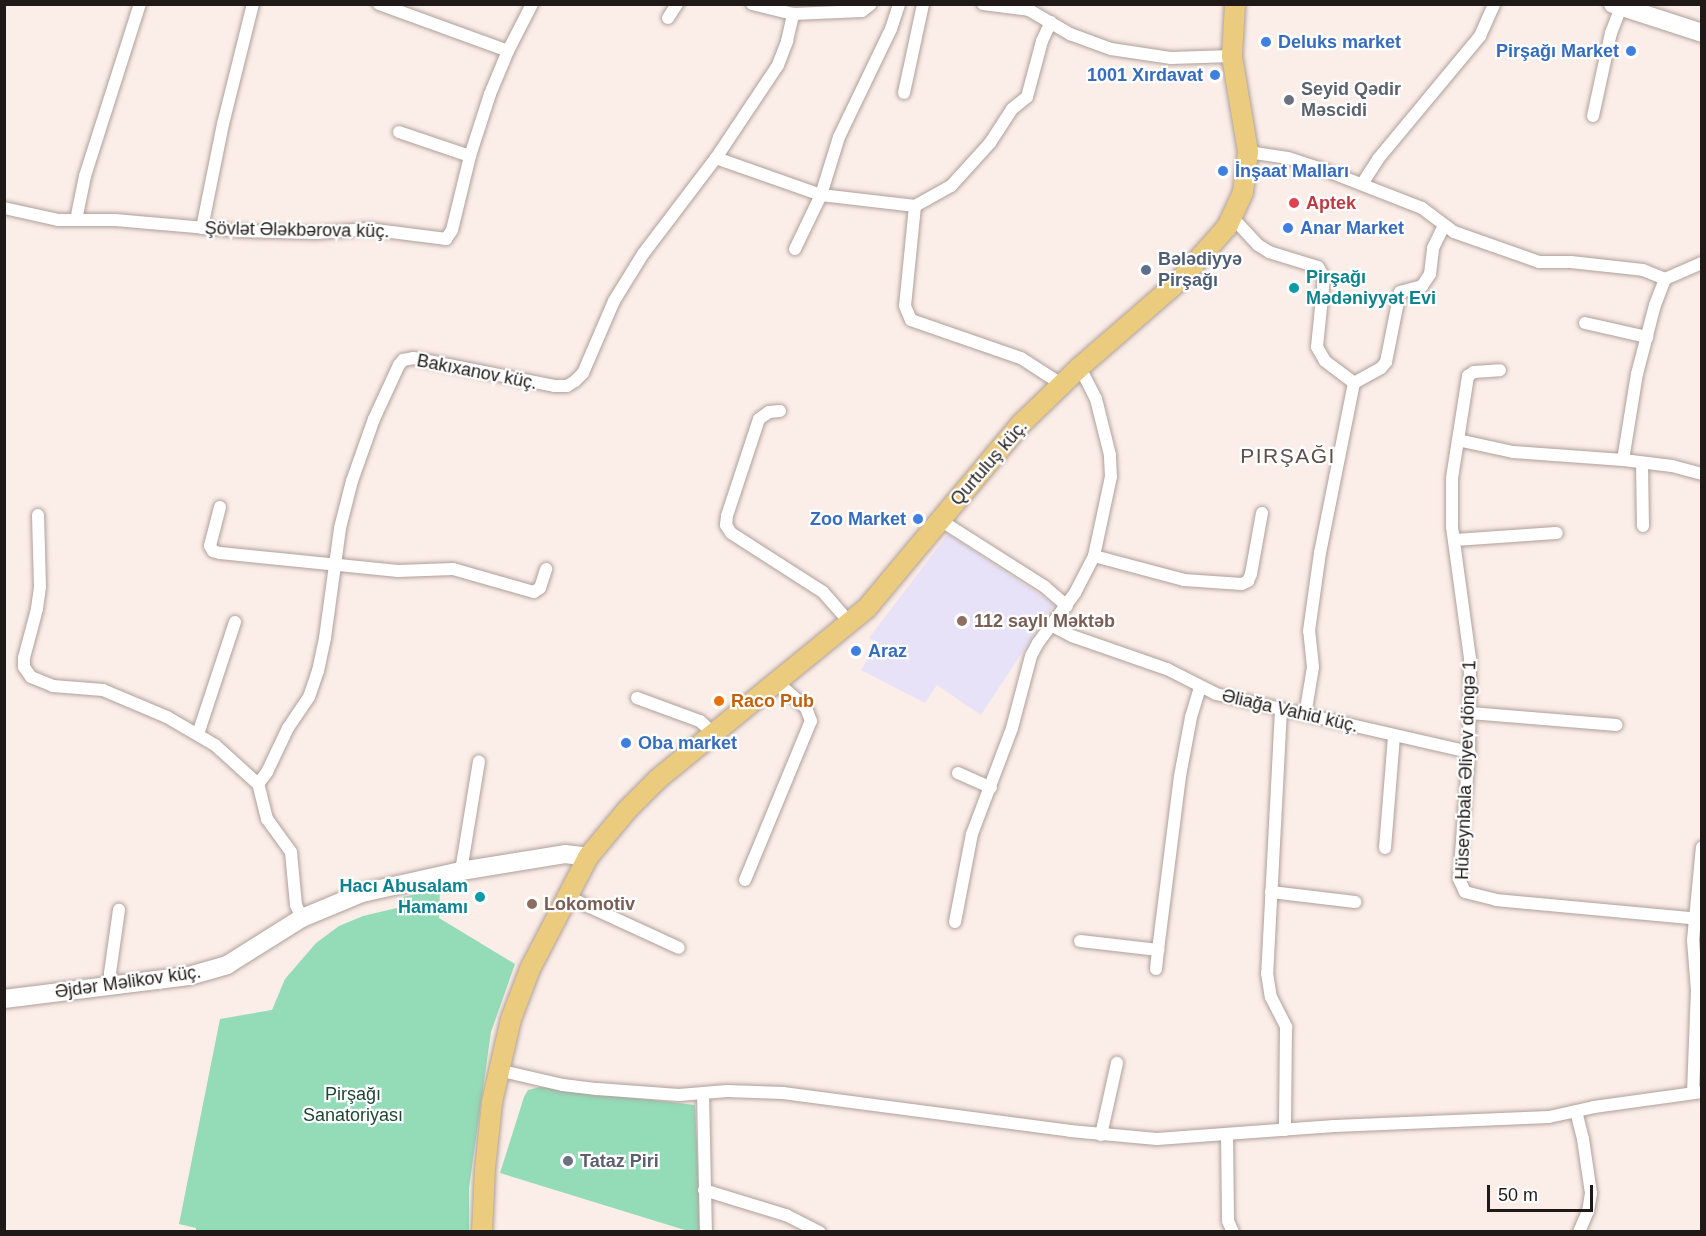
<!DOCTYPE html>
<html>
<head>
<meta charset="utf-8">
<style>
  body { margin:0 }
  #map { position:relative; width:1706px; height:1236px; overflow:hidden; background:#fbede7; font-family:Helvetica,sans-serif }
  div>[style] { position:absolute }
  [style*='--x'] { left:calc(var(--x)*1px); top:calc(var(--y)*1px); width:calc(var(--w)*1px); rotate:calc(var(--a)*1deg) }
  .education>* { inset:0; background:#e8e2f8 }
  .green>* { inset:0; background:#94dbb8 }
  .roads { filter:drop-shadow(0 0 2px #aea09b) drop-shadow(0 0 2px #aea09b) }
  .street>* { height:12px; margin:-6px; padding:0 6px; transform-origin:6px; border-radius:6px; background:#fff }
  .secondary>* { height:18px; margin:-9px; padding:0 9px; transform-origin:9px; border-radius:9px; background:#fff }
  .primary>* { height:20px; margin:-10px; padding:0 10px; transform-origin:10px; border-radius:10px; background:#ebcb7d }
  .dots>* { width:16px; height:16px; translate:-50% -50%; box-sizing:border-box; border:3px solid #fff; border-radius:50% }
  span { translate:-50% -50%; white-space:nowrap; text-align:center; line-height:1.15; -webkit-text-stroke:4.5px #fff; paint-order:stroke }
  .shop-label { font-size:18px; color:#366cbe; font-weight:700 }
  .left { translate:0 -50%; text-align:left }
  .right { translate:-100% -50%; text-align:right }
  .worship-label { font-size:18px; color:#5b616d; font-weight:700 }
  .health-label { font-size:18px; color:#be3a42; font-weight:700 }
  .street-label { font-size:18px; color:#1f1a18 }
  .service-label { font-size:18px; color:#4e5e75; font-weight:700 }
  .culture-label { font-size:18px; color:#0d838f; font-weight:700 }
  .education-label { font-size:18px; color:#785e54; font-weight:700 }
  .food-label { font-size:18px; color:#c56008; font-weight:700 }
  .park-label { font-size:18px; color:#1d4734 }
  .quarter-label { font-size:21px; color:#5c504c; letter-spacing:1.5px }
  .frame { position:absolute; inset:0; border:6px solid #1f1a18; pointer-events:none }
  .scale { position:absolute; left:1487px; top:1185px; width:106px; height:27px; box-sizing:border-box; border:3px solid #1f1a18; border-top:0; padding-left:8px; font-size:18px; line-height:21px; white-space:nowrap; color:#1f1a18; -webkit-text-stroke:4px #fff; paint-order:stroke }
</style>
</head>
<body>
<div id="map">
  <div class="education">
    <div style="clip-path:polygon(948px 534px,1054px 604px,981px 715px,937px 685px,925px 703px,861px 670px,877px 644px,869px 638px)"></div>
  </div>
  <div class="green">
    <div style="clip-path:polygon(440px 889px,439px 918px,515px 964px,491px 1032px,469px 1188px,469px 1231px,196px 1232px,196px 1228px,179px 1224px,220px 1019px,272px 1010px,285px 979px,316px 943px,339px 926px,363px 916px,401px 907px,403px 897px)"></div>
    <div style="clip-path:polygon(540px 1087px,695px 1105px,701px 1231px,688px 1231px,500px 1173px,524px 1097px,528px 1090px)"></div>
  </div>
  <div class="roads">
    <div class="street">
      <div style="--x:379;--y:4;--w:137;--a:20"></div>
      <div style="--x:752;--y:4;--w:42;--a:13.7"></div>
      <div style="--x:793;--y:14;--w:69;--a:-2.5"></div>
      <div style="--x:862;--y:11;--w:11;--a:-38"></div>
      <div style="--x:983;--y:4;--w:46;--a:7.4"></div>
      <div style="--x:1029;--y:10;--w:48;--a:30.3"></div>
      <div style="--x:1070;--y:34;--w:44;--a:20.1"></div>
      <div style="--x:1111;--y:49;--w:61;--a:8.5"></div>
      <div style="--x:1171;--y:58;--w:61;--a:-1.9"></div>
      <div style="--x:668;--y:18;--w:17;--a:-57"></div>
      <div style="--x:904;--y:93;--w:91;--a:-77.9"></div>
      <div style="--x:1593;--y:116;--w:85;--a:-77.8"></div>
      <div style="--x:1611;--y:33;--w:31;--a:-69"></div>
      <div style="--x:399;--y:132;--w:75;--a:18.7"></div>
      <div style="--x:1248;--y:152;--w:40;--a:8.5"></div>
      <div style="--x:1288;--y:158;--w:36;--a:18"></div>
      <div style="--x:1322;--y:169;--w:107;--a:21.3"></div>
      <div style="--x:1422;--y:208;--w:40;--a:37"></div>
      <div style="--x:1454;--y:232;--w:90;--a:19.4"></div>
      <div style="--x:1539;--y:262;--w:32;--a:0"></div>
      <div style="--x:1571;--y:262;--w:72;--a:6.3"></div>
      <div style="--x:1643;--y:270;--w:24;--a:22"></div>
      <div style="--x:1665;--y:279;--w:40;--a:-23.4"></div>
      <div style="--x:716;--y:158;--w:111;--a:19.4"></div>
      <div style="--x:821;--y:195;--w:95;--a:6.7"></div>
      <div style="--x:915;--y:206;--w:41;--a:-29.1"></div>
      <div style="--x:951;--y:186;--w:58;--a:-47.8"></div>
      <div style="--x:990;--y:143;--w:40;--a:-57.1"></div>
      <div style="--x:1012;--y:109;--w:19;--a:-39"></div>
      <div style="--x:1027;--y:97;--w:58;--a:-75"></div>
      <div style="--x:1042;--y:41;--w:21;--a:-65"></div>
      <div style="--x:1362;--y:184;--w:30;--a:-57"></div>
      <div style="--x:1378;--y:159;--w:160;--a:-50.3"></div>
      <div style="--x:1480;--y:36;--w:35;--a:-66"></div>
      <div style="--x:915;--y:206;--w:100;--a:95.7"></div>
      <div style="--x:905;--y:306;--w:15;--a:67"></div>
      <div style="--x:911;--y:320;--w:116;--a:19.1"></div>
      <div style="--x:1021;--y:358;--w:48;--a:33"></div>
      <div style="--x:4;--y:208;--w:55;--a:12.5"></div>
      <div style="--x:58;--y:220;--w:57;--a:0"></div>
      <div style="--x:115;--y:220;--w:125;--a:5"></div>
      <div style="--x:240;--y:231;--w:76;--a:1.5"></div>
      <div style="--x:316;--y:233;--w:52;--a:-4.4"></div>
      <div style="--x:368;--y:229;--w:79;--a:7.3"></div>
      <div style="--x:446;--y:239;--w:11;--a:-56"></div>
      <div style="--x:452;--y:230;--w:76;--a:-76.3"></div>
      <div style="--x:470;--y:156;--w:65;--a:-72.1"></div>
      <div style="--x:490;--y:94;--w:47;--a:-67.3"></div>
      <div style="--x:508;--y:51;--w:53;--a:-62.9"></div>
      <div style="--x:1232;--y:217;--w:38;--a:47"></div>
      <div style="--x:1258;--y:245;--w:13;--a:32"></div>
      <div style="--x:1269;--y:252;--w:51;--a:17"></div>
      <div style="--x:1318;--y:267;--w:13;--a:61"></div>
      <div style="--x:1324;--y:278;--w:69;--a:95.8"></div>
      <div style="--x:1317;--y:347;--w:16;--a:60"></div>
      <div style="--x:1325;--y:361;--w:36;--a:37"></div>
      <div style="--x:76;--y:220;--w:45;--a:-78.4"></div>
      <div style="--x:85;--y:176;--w:181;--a:-72.3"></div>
      <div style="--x:202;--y:228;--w:106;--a:-78.6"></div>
      <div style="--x:223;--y:124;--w:124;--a:-76"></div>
      <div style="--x:795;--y:249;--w:60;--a:-64.3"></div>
      <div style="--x:821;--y:195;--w:61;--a:-72.8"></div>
      <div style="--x:839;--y:137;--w:120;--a:-64.3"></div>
      <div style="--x:891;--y:29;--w:26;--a:-72"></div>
      <div style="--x:1585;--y:323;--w:64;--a:12.7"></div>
      <div style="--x:780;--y:411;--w:11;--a:175"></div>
      <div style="--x:769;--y:412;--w:12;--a:145"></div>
      <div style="--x:759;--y:419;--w:102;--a:108.3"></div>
      <div style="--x:727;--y:516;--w:9;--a:96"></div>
      <div style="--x:726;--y:525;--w:9;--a:58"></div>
      <div style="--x:731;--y:533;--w:109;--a:32.7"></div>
      <div style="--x:823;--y:592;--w:41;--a:48.9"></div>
      <div style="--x:1458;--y:440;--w:65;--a:-81.1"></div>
      <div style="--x:1468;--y:376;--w:7;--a:-34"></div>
      <div style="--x:1474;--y:372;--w:26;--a:-4"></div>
      <div style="--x:1623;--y:460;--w:87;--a:-80.8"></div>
      <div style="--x:1637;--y:374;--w:71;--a:-75.4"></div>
      <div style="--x:1655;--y:305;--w:28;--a:-69"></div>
      <div style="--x:1642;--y:463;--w:63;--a:89.1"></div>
      <div style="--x:1702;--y:474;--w:31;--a:-165"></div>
      <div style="--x:1672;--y:466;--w:49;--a:-173"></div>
      <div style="--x:1623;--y:460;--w:110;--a:-175.8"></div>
      <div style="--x:1513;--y:452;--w:56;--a:-167.7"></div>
      <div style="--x:1458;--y:440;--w:39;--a:99"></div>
      <div style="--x:1452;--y:479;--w:48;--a:90"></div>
      <div style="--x:1452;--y:527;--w:133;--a:82.2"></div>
      <div style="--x:1470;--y:659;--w:93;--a:90.6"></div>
      <div style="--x:1469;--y:752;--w:127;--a:94.5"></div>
      <div style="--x:1459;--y:879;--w:14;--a:65"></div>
      <div style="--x:1465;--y:892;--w:32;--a:14"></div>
      <div style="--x:1496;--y:900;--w:207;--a:5.3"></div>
      <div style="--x:220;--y:507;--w:40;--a:104.4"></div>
      <div style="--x:210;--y:546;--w:6;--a:59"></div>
      <div style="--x:213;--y:551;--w:7;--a:16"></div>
      <div style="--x:220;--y:553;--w:179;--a:5.8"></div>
      <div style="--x:398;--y:571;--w:55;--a:-2.1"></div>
      <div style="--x:453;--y:569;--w:84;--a:15.9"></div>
      <div style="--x:534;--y:592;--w:7;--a:-34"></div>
      <div style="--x:540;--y:588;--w:20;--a:-72"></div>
      <div style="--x:38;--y:515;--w:72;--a:88.4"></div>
      <div style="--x:40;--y:587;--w:22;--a:98"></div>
      <div style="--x:37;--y:609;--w:51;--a:104.9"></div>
      <div style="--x:24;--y:658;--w:9;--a:90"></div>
      <div style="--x:24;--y:667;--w:12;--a:55"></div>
      <div style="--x:31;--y:677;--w:24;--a:22"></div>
      <div style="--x:53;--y:686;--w:50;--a:4.6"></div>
      <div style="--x:103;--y:690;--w:69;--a:22.9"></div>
      <div style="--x:167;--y:717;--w:56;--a:30.3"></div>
      <div style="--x:215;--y:745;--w:58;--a:42.2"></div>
      <div style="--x:940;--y:520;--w:125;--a:32.5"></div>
      <div style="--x:1045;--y:587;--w:29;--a:41"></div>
      <div style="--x:1454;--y:540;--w:103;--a:-3.9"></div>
      <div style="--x:1094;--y:556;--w:93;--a:14.9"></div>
      <div style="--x:1184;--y:580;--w:58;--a:3.9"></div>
      <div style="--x:1242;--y:584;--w:7;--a:-27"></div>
      <div style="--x:1248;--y:581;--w:8;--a:-67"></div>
      <div style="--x:1251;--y:574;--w:62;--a:-79.8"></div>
      <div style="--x:1051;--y:625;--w:24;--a:28"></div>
      <div style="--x:1072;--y:636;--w:101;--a:19.2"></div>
      <div style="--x:1167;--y:669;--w:55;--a:27"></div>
      <div style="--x:1216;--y:694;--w:260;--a:12.9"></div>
      <div style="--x:637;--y:698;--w:67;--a:20.1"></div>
      <div style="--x:700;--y:721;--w:18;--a:43"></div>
      <div style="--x:1281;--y:710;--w:263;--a:93"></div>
      <div style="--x:1267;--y:973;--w:24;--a:81"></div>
      <div style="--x:1271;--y:997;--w:34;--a:63"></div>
      <div style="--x:1286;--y:1027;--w:103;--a:90.6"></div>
      <div style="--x:1470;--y:713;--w:147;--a:4.7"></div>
      <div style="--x:1305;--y:715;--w:49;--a:-80.5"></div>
      <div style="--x:1313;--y:667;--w:36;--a:-96"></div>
      <div style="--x:1309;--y:631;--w:79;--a:-82"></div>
      <div style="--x:1320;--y:553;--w:173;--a:-78.7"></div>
      <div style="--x:1354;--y:383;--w:31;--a:-29"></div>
      <div style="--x:1381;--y:368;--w:8;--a:-50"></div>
      <div style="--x:1386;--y:362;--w:71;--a:-78.7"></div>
      <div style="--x:1400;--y:292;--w:23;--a:-15"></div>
      <div style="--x:1422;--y:286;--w:14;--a:-56"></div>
      <div style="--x:1430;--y:274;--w:26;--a:-83"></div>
      <div style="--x:1433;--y:248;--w:25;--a:-64"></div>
      <div style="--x:198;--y:734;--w:118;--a:-71.7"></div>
      <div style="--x:958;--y:773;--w:36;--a:24"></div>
      <div style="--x:1385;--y:848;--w:113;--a:-85.4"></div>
      <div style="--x:461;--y:871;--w:111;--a:-80.7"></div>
      <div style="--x:745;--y:880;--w:172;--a:-67.5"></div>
      <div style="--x:811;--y:721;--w:14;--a:-111"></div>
      <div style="--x:806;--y:708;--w:40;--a:-138"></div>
      <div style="--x:1271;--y:892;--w:85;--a:6.8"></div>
      <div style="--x:566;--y:896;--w:124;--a:24.7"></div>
      <div style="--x:302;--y:918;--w:14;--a:-115"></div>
      <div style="--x:296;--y:905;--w:53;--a:-95.4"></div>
      <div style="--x:291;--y:852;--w:41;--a:-126"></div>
      <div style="--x:267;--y:819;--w:36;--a:-104"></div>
      <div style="--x:258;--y:784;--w:15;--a:-53"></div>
      <div style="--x:267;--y:772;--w:49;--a:-64.5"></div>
      <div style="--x:288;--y:728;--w:37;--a:-56"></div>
      <div style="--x:309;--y:697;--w:28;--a:-71"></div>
      <div style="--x:318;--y:671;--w:34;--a:-78"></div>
      <div style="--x:325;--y:638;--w:111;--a:-82.2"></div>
      <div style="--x:340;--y:528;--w:49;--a:-75.7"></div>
      <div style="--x:352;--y:481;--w:66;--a:-70.5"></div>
      <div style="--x:374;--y:419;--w:60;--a:-65.2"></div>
      <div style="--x:399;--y:365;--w:6;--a:-51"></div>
      <div style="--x:403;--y:360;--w:10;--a:-11"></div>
      <div style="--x:413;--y:358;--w:144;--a:11.2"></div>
      <div style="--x:554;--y:386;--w:13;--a:0"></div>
      <div style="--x:567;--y:386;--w:9;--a:-32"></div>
      <div style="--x:575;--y:381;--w:11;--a:-45"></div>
      <div style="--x:583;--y:373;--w:78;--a:-66.7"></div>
      <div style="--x:614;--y:301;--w:55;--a:-58.3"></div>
      <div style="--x:643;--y:254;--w:121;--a:-52.8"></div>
      <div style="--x:716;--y:158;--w:112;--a:-56.3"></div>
      <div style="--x:778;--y:65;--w:26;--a:-69"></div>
      <div style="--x:787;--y:41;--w:28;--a:-77"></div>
      <div style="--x:955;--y:922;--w:90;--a:-79.1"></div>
      <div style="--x:972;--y:834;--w:113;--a:-69.3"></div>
      <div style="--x:1012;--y:728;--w:74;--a:-75.2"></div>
      <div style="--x:1031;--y:656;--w:15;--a:-62"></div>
      <div style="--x:1038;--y:643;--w:62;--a:-53.5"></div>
      <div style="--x:1075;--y:593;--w:42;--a:-62.8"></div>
      <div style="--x:1094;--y:556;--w:81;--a:-77.9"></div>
      <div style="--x:1111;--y:477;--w:22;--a:-93"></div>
      <div style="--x:1110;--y:455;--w:58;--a:-104"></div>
      <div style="--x:1096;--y:399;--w:36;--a:-117"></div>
      <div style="--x:1080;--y:941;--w:79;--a:6.6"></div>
      <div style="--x:1158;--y:950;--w:175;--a:-82.8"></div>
      <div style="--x:1180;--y:776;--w:60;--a:-79.4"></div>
      <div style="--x:1191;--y:717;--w:31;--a:-73"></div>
      <div style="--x:1156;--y:969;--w:19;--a:-84"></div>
      <div style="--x:111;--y:987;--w:14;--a:-94"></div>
      <div style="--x:110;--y:973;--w:64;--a:-81.9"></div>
      <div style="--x:498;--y:1070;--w:67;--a:13"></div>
      <div style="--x:563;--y:1085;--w:34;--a:7"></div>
      <div style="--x:597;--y:1089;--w:82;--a:4.2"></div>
      <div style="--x:679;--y:1095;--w:48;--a:-4.8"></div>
      <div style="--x:727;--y:1091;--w:56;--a:2"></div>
      <div style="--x:783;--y:1093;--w:290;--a:7.5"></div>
      <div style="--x:1070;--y:1131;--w:87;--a:5.3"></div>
      <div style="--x:1157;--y:1139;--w:178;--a:-4.2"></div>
      <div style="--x:1335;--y:1126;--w:214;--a:-2.4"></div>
      <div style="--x:1549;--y:1117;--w:46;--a:-12.5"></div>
      <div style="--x:1594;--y:1107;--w:109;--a:-7.9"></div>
      <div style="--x:703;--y:1093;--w:139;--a:88.8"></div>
      <div style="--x:1693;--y:1093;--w:102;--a:-87.8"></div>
      <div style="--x:1697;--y:991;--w:51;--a:-94.5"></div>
      <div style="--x:1693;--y:940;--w:93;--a:-84.5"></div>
      <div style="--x:1576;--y:1111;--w:29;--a:76"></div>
      <div style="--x:1583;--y:1139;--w:55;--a:81.6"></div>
      <div style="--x:1591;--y:1193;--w:18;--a:99"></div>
      <div style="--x:1588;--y:1211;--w:23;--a:113"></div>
      <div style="--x:1101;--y:1135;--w:74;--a:-77.5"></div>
      <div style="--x:1227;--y:1135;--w:86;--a:89.3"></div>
      <div style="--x:1228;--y:1221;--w:12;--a:66"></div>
      <div style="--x:704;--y:1190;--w:86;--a:17"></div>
      <div style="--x:786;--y:1215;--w:38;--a:27"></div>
    </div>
    <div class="secondary">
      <div style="--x:1613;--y:4;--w:94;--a:18"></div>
      <div style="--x:4;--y:999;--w:186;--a:-7.1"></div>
      <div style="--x:189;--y:976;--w:40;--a:-16"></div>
      <div style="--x:227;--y:965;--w:89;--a:-32.1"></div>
      <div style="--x:302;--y:918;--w:65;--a:-22.6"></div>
      <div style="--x:362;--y:893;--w:101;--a:-12.5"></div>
      <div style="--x:461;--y:871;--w:105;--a:-9.3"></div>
      <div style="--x:565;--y:854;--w:23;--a:7"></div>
    </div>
    <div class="primary">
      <div style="--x:482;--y:1232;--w:63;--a:-87.3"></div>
      <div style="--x:485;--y:1169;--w:67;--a:-84"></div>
      <div style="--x:492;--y:1102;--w:85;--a:-77.1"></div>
      <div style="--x:511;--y:1019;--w:53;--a:-69.2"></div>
      <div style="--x:530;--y:969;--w:126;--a:-62.6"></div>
      <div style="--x:588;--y:857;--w:61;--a:-50.3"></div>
      <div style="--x:627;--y:810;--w:44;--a:-45"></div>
      <div style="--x:658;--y:779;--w:270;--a:-39.3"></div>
      <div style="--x:867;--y:608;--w:240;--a:-50.1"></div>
      <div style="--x:1021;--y:424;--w:82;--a:-44"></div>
      <div style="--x:1080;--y:367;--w:131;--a:-41"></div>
      <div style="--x:1179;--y:281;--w:72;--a:-48.4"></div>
      <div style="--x:1227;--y:227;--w:38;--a:-65"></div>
      <div style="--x:1243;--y:192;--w:40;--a:-82.9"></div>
      <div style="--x:1248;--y:152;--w:97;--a:-99.5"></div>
      <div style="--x:1232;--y:56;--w:52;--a:-86.7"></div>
    </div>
  </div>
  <div class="dots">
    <div style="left:1266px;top:42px;background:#3f7fe0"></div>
    <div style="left:1631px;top:51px;background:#3f7fe0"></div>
    <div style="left:1215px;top:75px;background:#3f7fe0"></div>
    <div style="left:1289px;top:100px;background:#6b7280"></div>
    <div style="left:1223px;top:171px;background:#3f7fe0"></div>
    <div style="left:1294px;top:203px;background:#e0444e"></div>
    <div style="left:1288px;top:228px;background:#3f7fe0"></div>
    <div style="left:1146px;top:270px;background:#5c6f8a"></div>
    <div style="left:1294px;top:288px;background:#0f9aa8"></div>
    <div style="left:918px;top:519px;background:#3f7fe0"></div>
    <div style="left:962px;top:621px;background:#8d6e63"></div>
    <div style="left:856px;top:651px;background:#3f7fe0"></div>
    <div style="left:719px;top:701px;background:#e8710a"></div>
    <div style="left:626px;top:743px;background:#3f7fe0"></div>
    <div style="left:480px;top:897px;background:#0f9aa8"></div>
    <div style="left:532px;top:904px;background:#8d6e63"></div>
    <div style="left:568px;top:1161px;background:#6b7280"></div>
  </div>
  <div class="shop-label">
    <span class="left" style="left:1278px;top:42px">Deluks market</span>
    <span class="right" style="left:1619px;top:51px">Pirşağı Market</span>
    <span class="right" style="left:1203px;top:75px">1001 Xırdavat</span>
    <span class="left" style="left:1235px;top:171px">İnşaat Malları</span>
    <span class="left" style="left:1300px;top:228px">Anar Market</span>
    <span class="right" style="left:906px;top:519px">Zoo Market</span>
    <span class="left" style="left:868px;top:651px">Araz</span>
    <span class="left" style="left:638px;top:743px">Oba market</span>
  </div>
  <div class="worship-label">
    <span class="left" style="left:1301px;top:100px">Seyid Qədir<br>Məscidi</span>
    <span class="left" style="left:580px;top:1161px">Tataz Piri</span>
  </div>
  <div class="health-label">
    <span class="left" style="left:1306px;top:203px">Aptek</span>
  </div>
  <div class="street-label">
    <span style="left:297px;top:230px;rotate:1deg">Şövlət Ələkbərova küç.</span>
    <span style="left:477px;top:372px;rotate:11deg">Bakıxanov küç.</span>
    <span style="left:989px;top:463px;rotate:-49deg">Qurtuluş küç.</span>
    <span style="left:1290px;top:711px;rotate:13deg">Əliağa Vahid küç.</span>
    <span style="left:1466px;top:770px;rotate:-88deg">Hüseynbala Əliyev döngə 1</span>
    <span style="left:128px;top:982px;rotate:-8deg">Əjdər Məlikov küç.</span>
  </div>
  <div class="service-label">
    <span class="left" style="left:1158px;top:270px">Bələdiyyə<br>Pirşağı</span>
  </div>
  <div class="culture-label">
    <span class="left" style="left:1306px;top:288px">Pirşağı<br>Mədəniyyət Evi</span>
    <span class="right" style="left:468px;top:897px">Hacı Abusalam<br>Hamamı</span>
  </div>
  <div class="education-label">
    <span class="left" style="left:974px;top:621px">112 saylı Məktəb</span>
    <span class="left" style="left:544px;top:904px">Lokomotiv</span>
  </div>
  <div class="food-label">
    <span class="left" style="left:731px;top:701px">Raco Pub</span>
  </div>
  <div class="park-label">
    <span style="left:353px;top:1105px">Pirşağı<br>Sanatoriyası</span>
  </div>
  <div class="quarter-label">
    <span style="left:1288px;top:456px">PIRŞAĞI</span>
  </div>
  <div class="frame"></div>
  <div class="scale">50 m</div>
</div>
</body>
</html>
